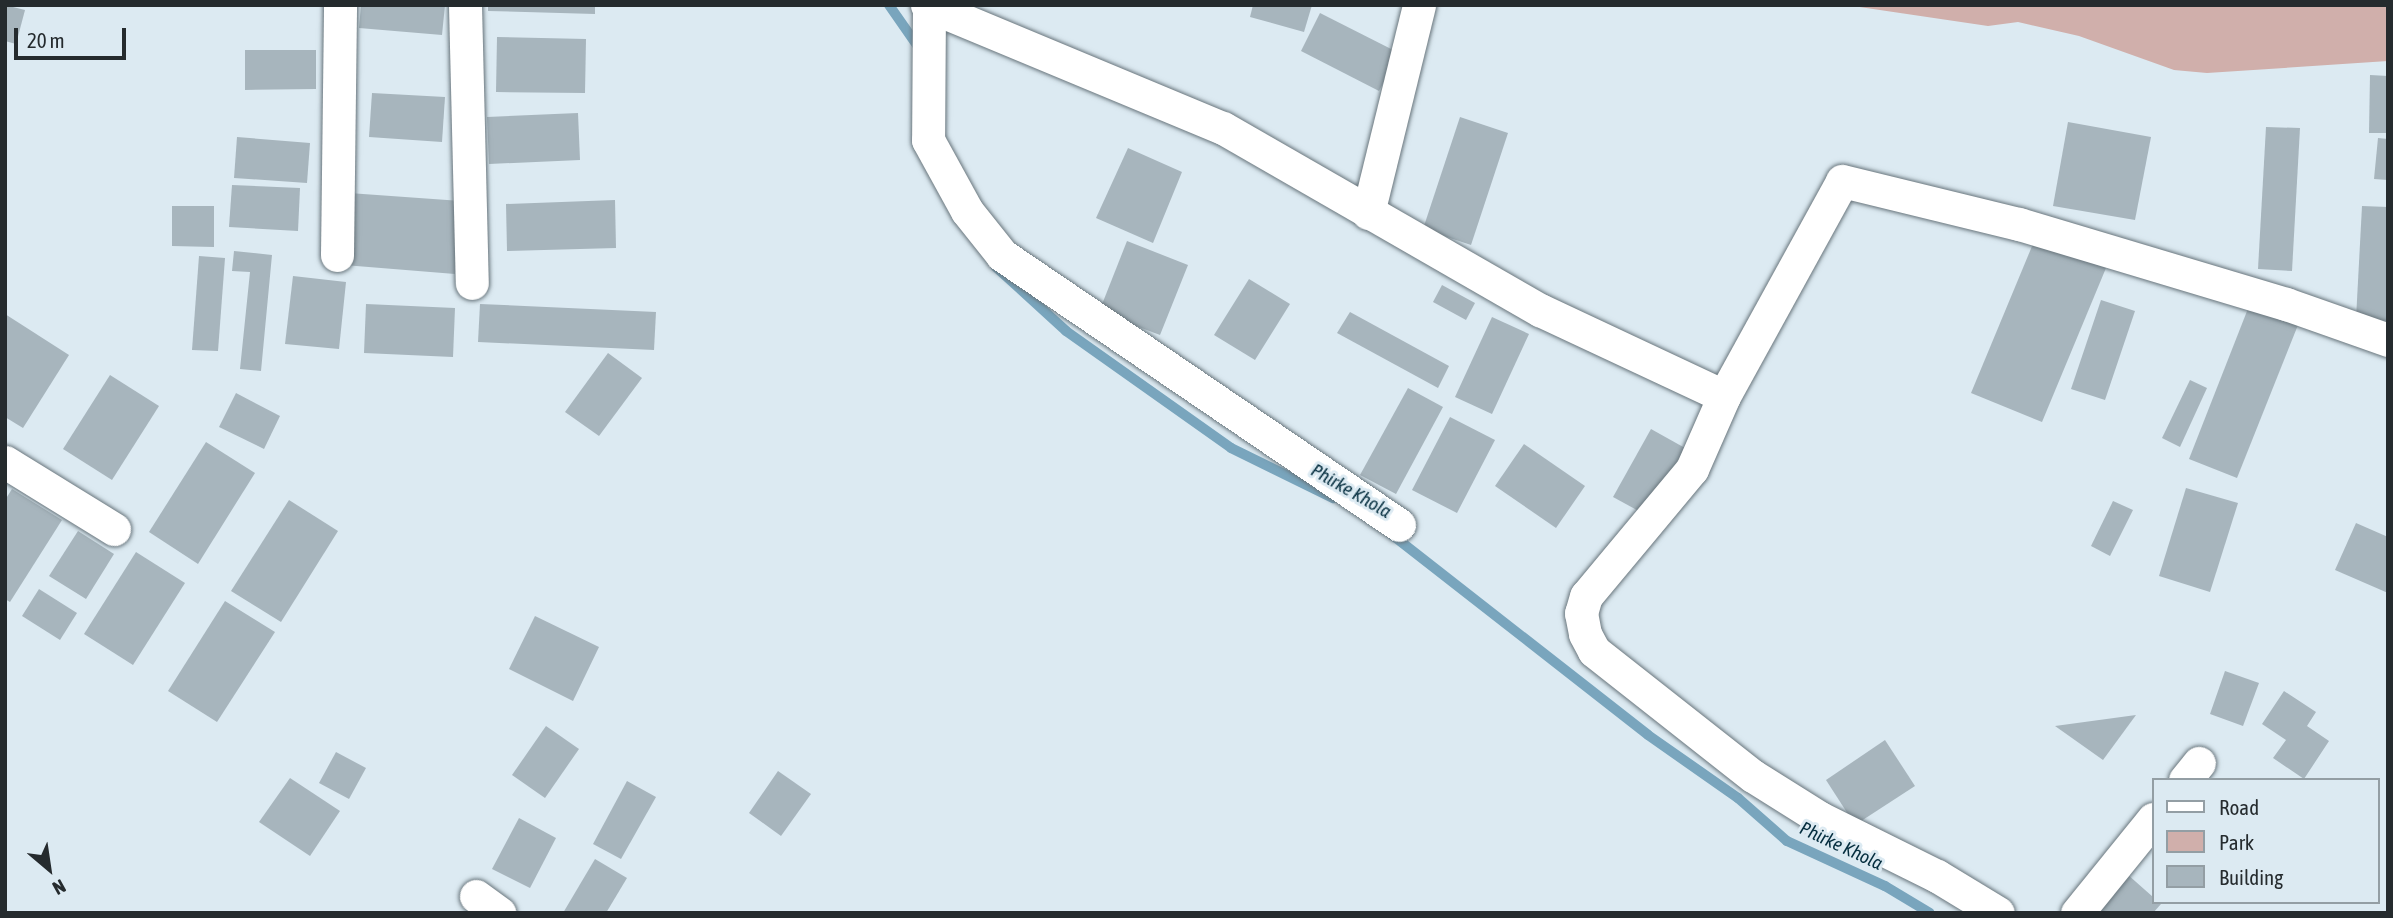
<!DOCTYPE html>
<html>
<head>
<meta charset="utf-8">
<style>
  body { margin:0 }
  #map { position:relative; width:2393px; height:918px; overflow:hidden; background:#dceaf2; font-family:"Asap Condensed",sans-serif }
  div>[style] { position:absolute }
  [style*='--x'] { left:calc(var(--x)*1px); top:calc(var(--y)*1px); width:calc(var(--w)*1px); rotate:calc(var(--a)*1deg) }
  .green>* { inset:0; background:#d0afab }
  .stream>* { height:10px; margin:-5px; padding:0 5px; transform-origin:5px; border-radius:5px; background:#79a5bd }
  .building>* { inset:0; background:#a7b5bd }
  .roads { filter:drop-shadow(0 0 2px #68757c) drop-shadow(0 0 2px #68757c) }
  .minor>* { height:33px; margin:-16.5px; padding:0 16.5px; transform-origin:16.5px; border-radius:16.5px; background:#fff }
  span { translate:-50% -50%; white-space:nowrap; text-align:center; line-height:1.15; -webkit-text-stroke:6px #dceaf2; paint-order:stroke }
  .water-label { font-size:19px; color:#052e3f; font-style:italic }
  .frame { position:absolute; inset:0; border:7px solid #252b2e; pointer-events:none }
  .legend { position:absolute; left:2152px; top:778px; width:228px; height:126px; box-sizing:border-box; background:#dceaf2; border:2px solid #939ea4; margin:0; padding:9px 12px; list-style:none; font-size:21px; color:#252b2e }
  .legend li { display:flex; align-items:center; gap:14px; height:35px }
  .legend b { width:35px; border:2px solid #939ea4 }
  .north { position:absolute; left:14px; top:834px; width:70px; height:70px; -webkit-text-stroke:5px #dceaf2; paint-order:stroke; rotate:151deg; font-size:19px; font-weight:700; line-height:28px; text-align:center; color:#252b2e }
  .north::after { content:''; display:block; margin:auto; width:24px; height:32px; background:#252b2e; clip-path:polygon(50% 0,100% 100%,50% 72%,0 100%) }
  .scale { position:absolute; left:14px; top:28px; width:112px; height:32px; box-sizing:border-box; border:4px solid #252b2e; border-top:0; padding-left:9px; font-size:21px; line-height:24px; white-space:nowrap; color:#252b2e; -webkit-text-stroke:5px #dceaf2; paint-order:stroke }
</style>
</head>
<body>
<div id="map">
  <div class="green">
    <div style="clip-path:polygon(1846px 5px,2388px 5px,2388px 61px,2207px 73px,2174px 70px,2079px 36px,2018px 22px,1988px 26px)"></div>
  </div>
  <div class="stream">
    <div style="--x:889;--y:5;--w:52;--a:55.1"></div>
    <div style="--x:996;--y:267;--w:95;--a:42.4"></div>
    <div style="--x:1066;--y:331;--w:202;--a:35.3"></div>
    <div style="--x:1231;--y:448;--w:114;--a:26.1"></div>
    <div style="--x:1391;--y:534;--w:326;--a:38"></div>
    <div style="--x:1648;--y:735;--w:110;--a:35"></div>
    <div style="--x:1738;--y:798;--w:65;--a:41.3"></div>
    <div style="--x:1787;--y:841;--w:108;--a:24.7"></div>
    <div style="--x:1885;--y:886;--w:52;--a:31"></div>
  </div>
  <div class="building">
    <div style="clip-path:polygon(5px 5px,25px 10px,16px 44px,5px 41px)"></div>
    <div style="clip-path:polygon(361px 5px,445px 5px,442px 35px,359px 28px)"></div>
    <div style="clip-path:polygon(488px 5px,595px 5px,595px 14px,488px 11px)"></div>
    <div style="clip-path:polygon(1253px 5px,1312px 5px,1304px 32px,1250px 17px)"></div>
    <div style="clip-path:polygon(1320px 13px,1399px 53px,1379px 91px,1301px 51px)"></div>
    <div style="clip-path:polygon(497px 37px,586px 39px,585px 93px,496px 92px)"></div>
    <div style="clip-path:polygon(245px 50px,316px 50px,316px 89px,245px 90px)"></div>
    <div style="clip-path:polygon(2370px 75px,2388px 76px,2388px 133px,2369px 133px)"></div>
    <div style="clip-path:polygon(372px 93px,445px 97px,442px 142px,369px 137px)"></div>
    <div style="clip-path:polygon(578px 113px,580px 160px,489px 164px,487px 117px)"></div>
    <div style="clip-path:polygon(1460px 117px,1508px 133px,1471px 245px,1423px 229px)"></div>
    <div style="clip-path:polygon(2068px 122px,2151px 137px,2135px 220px,2053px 206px)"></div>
    <div style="clip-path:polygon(2266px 127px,2300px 128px,2292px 271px,2258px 269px)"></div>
    <div style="clip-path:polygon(237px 137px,310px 143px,307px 183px,234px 178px)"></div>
    <div style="clip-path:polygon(2378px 138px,2388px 139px,2388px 180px,2374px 179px)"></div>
    <div style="clip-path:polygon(1128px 148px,1182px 172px,1153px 243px,1096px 218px)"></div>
    <div style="clip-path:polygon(232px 185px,300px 188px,298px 231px,229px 227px)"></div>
    <div style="clip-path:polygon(349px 193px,461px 201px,455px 274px,344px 265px)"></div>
    <div style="clip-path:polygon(615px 200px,616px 248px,507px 251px,506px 204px)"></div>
    <div style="clip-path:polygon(172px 206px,214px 206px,214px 247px,172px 246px)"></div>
    <div style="clip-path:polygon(2362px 206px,2388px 207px,2388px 321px,2356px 319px)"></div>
    <div style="clip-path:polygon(2035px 239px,2106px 268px,2042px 422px,1971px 393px)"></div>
    <div style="clip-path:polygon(1127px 241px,1188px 265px,1160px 335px,1099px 312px)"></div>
    <div style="clip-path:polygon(234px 251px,272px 255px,261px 371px,240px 369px,250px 272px,232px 271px)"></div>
    <div style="clip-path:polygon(199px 256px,225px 258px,218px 351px,192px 350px)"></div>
    <div style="clip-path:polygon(293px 276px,346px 282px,339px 349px,285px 344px)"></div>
    <div style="clip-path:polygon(1249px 279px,1290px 304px,1255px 360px,1214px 335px)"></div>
    <div style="clip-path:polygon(1442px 285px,1475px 303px,1466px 320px,1433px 302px)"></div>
    <div style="clip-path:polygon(2101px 300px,2135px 311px,2105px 400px,2071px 389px)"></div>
    <div style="clip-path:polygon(366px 304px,455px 308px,453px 357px,364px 353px)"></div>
    <div style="clip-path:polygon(480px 304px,656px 312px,654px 350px,478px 342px)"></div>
    <div style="clip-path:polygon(2249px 306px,2298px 325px,2237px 478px,2189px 459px)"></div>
    <div style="clip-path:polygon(1350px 312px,1449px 366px,1438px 388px,1337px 333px)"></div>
    <div style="clip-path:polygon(5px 314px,69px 355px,23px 428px,5px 417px)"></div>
    <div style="clip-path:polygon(1492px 317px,1529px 334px,1492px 414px,1455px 397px)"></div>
    <div style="clip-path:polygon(608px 353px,642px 378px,599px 436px,565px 412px)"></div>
    <div style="clip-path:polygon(110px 375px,159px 406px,112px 480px,63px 449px)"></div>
    <div style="clip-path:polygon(2190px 380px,2207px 388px,2180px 447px,2162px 438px)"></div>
    <div style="clip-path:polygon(1408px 388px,1443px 407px,1396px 494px,1360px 475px)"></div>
    <div style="clip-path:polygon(236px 393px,280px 416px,264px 449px,219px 427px)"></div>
    <div style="clip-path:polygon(1450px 417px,1495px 440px,1457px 513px,1412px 490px)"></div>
    <div style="clip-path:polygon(1651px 429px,1685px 448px,1646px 515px,1613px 497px)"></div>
    <div style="clip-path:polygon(206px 442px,255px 473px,198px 564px,149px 532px)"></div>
    <div style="clip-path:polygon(1524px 444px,1585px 486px,1556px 528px,1495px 486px)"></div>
    <div style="clip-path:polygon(2186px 488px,2238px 503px,2210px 592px,2159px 576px)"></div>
    <div style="clip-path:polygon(12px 489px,62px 520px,10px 602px,5px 599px,5px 500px)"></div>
    <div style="clip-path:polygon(289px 500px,338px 531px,281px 622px,231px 591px)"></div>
    <div style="clip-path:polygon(2113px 501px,2133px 510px,2110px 556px,2091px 546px)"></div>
    <div style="clip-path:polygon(2356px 523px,2388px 537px,2388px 593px,2335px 570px)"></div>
    <div style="clip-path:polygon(78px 531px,114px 554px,86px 599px,49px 576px)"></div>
    <div style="clip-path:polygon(136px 552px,185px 583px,133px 665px,84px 634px)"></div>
    <div style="clip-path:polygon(39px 589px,77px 613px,60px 640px,22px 616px)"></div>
    <div style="clip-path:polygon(225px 601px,275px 632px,217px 722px,168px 691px)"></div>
    <div style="clip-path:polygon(535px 616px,599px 647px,573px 701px,509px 669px)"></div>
    <div style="clip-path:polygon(2225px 671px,2259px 683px,2243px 726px,2210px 714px)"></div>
    <div style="clip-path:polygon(2284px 691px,2316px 712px,2307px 726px,2329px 741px,2304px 779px,2273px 758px,2286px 740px,2262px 724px)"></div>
    <div style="clip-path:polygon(2136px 715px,2103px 760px,2055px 726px)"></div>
    <div style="clip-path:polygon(546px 726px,579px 749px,545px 798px,512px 775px)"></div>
    <div style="clip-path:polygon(1885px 740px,1915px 786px,1855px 825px,1826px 780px)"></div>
    <div style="clip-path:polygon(336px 752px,366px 768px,349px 799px,319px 783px)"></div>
    <div style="clip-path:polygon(778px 771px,811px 794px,781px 836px,749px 813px)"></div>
    <div style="clip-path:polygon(290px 778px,340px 811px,310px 856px,259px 822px)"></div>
    <div style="clip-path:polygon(627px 781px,656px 797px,621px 859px,593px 844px)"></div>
    <div style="clip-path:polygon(519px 818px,556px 838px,530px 888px,492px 869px)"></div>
    <div style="clip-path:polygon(595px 859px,627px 878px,606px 913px,563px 913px)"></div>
    <div style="clip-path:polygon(2127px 874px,2153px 897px,2153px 902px,2161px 904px,2153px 913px,2094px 913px)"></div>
  </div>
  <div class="roads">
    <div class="minor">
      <div style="--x:465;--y:5;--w:278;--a:88.6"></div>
      <div style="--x:927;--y:5;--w:321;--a:22.6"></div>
      <div style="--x:1223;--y:128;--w:366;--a:29.9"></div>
      <div style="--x:1540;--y:310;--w:203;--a:25.1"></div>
      <div style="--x:1724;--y:396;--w:80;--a:113.7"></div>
      <div style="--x:1692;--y:469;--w:165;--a:129.8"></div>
      <div style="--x:1586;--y:596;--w:18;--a:106"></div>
      <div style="--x:1581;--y:613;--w:21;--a:79"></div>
      <div style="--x:1585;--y:634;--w:19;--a:62"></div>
      <div style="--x:1594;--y:651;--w:202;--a:38.2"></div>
      <div style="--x:1753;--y:776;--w:79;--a:32.1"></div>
      <div style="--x:1820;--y:818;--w:131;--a:26.4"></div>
      <div style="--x:1937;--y:876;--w:71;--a:31.2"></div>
      <div style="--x:929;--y:8;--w:132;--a:90.4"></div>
      <div style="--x:928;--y:140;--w:81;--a:61.2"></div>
      <div style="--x:967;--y:211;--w:56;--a:51.5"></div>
      <div style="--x:1002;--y:255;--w:480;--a:34.2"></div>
      <div style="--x:1368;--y:213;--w:214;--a:-76.2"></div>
      <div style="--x:337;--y:255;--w:250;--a:-89.3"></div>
      <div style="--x:1724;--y:396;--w:245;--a:-61.2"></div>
      <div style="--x:1842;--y:181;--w:182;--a:13.7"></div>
      <div style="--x:2019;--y:224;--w:279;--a:16.7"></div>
      <div style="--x:2286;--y:304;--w:108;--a:19.4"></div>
      <div style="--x:5;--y:462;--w:128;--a:31.6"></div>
      <div style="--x:2185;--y:780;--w:22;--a:-51"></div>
      <div style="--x:476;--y:896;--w:29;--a:36"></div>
      <div style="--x:2077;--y:913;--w:121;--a:-51"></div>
    </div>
  </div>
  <div class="water-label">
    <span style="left:1351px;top:491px;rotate:30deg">Phirke Khola</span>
    <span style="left:1841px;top:846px;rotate:25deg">Phirke Khola</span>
  </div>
  <div class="frame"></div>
  <ul class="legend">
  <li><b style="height:9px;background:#fff"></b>Road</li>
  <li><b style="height:19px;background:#d0afab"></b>Park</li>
  <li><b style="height:19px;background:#a7b5bd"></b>Building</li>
  </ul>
  <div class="north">N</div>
  <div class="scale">20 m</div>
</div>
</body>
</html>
